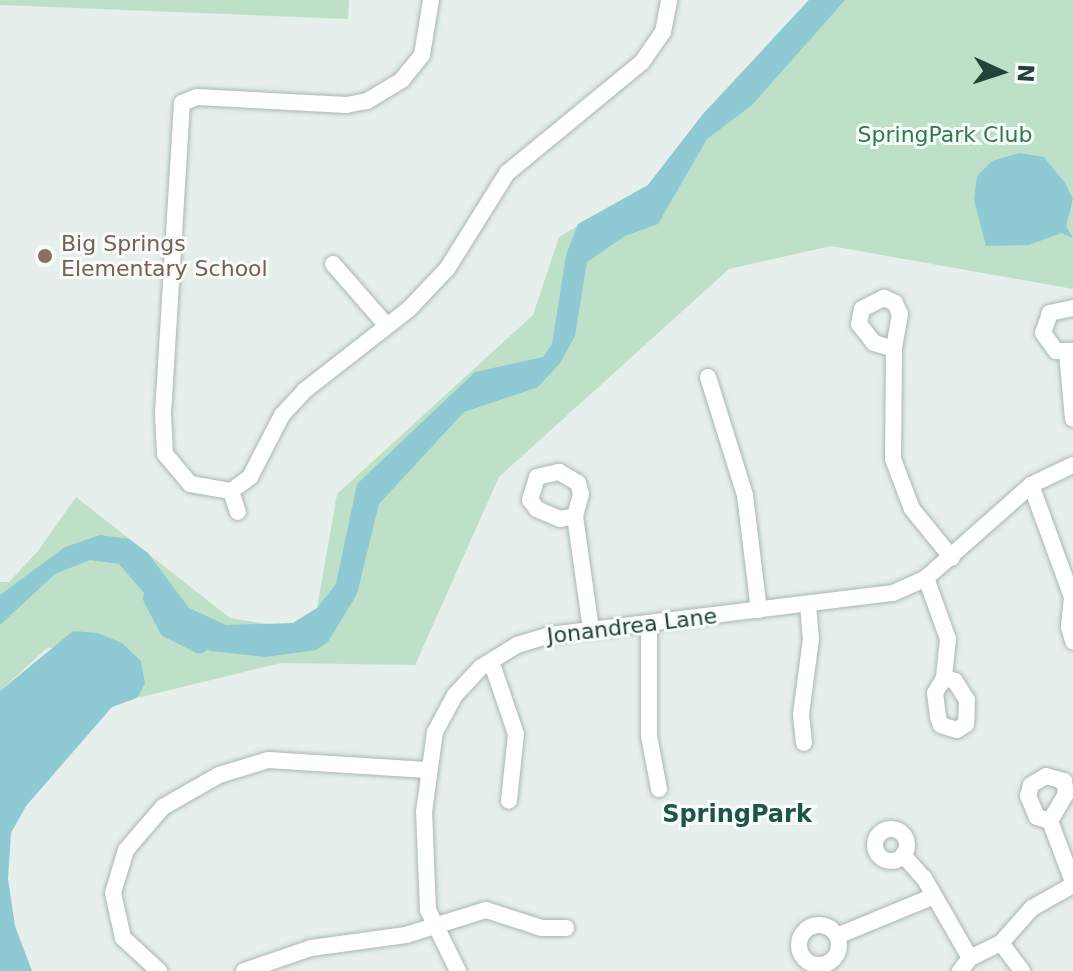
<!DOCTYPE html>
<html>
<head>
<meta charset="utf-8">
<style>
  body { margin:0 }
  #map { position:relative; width:1073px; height:971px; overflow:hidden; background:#e6efeb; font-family:"DejaVu Sans",sans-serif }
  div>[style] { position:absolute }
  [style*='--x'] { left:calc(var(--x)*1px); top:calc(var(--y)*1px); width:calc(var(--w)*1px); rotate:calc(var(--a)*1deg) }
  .green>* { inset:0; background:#bfe0c8 }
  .water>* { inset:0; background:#8ec9d4 }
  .river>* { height:20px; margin:-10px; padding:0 10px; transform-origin:10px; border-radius:10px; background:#8ec9d4 }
  .roads { filter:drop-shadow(0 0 2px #a8b8b2) drop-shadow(0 0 2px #a8b8b2) }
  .minor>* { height:16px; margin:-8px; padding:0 8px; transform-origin:8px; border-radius:8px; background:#fff }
  .minor>.ring { margin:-8px; padding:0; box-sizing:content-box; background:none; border:16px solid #fff; border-radius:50% }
  .dots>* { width:22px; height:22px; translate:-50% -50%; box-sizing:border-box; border:4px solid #f7fbf9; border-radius:50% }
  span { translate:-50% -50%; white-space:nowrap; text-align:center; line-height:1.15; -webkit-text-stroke:6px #f7fbf9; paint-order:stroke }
  .park-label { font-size:22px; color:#2d7a4b }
  .education-label { font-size:22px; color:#785e54 }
  .left { translate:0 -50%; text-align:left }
  .street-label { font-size:22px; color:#24423a }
  .neighbourhood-label { font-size:24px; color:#1f5548; font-weight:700 }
  .north { position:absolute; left:961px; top:32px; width:80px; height:80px; -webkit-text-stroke:6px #f7fbf9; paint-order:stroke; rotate:93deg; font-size:22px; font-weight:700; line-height:32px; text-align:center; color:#24423a }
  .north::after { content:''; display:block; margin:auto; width:28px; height:36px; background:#24423a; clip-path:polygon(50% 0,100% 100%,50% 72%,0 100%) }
</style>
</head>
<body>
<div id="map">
  <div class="green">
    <div style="clip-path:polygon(0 0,349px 0,348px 19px,0 5px)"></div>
    <div style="clip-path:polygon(809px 0,1073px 0,1073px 289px,831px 246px,729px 269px,499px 477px,415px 665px,281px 663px,137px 698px,145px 684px,48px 647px,0 691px,0 582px,9px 582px,38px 551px,76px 497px,230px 618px,274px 625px,293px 623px,317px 608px,337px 494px,533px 315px,559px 237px,648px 185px,703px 114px)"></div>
  </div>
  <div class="water">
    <div style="clip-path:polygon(809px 0,845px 0,752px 105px,707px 139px,658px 224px,625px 236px,587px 262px,575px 336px,560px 363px,538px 387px,464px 412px,379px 504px,357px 594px,328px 642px,316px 650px,266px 657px,211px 651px,184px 639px,119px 564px,90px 560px,55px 574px,0 625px,0 595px,65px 547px,100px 535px,129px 539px,148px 553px,189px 608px,226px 625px,293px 623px,317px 608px,336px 584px,357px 484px,475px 372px,543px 357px,552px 344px,566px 255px,578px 224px,648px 185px,703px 114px)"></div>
    <div style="clip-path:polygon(1019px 153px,1044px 157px,1065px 183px,1073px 199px,1066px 226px,1073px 238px,1061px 233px,1029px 245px,986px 246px,974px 200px,977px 176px,992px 161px)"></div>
    <div style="clip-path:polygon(73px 631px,98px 633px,122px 643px,141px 661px,145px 684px,137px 698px,112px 707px,26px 806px,11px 833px,8px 879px,15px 926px,32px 971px,0 971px,0 691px)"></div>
  </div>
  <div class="river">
    <div style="--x:153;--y:598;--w:34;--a:62"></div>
    <div style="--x:169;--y:628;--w:34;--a:27"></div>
  </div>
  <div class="roads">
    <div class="minor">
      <div style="--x:431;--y:0;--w:56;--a:99.3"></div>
      <div style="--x:422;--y:55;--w:32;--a:129"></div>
      <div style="--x:402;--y:80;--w:41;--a:149"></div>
      <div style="--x:367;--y:101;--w:21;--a:169"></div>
      <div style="--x:346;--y:105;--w:149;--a:-176.9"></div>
      <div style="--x:197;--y:97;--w:16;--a:158"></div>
      <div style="--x:182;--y:103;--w:312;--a:93.5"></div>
      <div style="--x:163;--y:414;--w:40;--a:87.1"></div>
      <div style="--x:165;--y:454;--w:39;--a:50"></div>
      <div style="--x:190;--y:484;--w:42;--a:9.7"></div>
      <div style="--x:231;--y:491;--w:24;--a:-36"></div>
      <div style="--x:250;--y:477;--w:70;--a:-62.7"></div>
      <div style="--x:282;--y:415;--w:33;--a:-47"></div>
      <div style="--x:304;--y:391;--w:133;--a:-38"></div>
      <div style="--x:409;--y:309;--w:55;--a:-46.5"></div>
      <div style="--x:447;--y:269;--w:113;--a:-58"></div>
      <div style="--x:507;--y:173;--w:175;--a:-39.4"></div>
      <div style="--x:642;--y:62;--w:37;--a:-55"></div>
      <div style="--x:663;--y:32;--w:33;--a:-79"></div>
      <div style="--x:333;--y:264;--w:82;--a:48.9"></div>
      <div style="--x:884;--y:298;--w:12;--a:24"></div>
      <div style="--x:895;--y:303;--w:12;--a:66"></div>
      <div style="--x:900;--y:314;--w:36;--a:100"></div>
      <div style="--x:894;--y:349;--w:21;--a:-163"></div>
      <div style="--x:874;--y:343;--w:24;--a:-128"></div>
      <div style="--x:859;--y:324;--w:15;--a:-79"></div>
      <div style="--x:862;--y:309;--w:25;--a:-27"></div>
      <div style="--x:1073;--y:308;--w:24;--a:168"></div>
      <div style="--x:1050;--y:313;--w:21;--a:109"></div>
      <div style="--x:1043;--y:333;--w:22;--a:54"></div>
      <div style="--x:1056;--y:351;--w:17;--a:0"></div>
      <div style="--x:894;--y:349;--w:110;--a:90.5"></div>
      <div style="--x:893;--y:459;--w:53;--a:69.2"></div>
      <div style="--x:912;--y:509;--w:63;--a:50.8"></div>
      <div style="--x:1067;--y:353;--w:66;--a:84.8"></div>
      <div style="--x:708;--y:377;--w:124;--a:72.6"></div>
      <div style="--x:745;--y:495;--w:116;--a:83.1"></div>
      <div style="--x:1031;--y:485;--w:119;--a:69.9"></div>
      <div style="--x:1072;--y:597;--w:30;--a:96"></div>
      <div style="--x:1069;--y:627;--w:15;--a:74"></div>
      <div style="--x:231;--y:491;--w:22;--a:72"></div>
      <div style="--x:575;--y:516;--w:15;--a:169"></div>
      <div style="--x:560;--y:519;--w:25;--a:-157"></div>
      <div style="--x:537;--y:509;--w:11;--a:-128"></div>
      <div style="--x:530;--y:500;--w:24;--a:-73"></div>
      <div style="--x:537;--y:477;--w:23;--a:-13"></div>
      <div style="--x:559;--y:472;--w:22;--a:30"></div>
      <div style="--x:578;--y:483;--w:11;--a:75"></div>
      <div style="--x:581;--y:494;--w:23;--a:105"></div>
      <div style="--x:575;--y:516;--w:115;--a:82"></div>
      <div style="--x:926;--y:578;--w:65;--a:70.2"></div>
      <div style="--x:948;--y:639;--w:39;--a:96"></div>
      <div style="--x:649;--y:623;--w:113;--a:90"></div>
      <div style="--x:649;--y:736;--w:54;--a:79.3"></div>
      <div style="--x:491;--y:661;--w:77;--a:71.1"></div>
      <div style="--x:516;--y:734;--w:67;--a:96"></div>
      <div style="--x:944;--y:678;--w:11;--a:15"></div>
      <div style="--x:955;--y:681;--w:22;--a:58"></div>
      <div style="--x:967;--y:700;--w:24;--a:92"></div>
      <div style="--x:966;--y:724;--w:11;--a:146"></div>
      <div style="--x:957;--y:730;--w:17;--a:-163"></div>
      <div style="--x:941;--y:725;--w:9;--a:-111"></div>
      <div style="--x:938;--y:717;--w:24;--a:-97"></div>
      <div style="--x:935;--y:693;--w:17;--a:-59"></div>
      <div style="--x:804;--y:743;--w:29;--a:-96"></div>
      <div style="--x:801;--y:714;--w:76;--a:-82.4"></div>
      <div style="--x:811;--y:639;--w:34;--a:-95"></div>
      <div style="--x:1046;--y:776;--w:19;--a:16"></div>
      <div style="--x:1064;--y:781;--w:13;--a:81"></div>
      <div style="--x:1066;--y:794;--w:31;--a:121"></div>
      <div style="--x:1050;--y:821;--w:14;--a:-163"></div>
      <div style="--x:1037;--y:817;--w:23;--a:-113"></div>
      <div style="--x:1028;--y:796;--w:11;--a:-75"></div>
      <div style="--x:1031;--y:785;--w:17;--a:-31"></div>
      <div style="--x:1050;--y:821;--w:65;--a:69.3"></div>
      <div class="ring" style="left:875px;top:829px;width:16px;height:16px"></div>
      <div style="--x:903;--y:855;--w:31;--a:48"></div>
      <div style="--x:924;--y:878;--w:92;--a:60.1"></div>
      <div class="ring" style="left:799px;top:925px;width:24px;height:24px"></div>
      <div style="--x:837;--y:936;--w:105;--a:-22.4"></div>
      <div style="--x:1001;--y:943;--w:35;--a:53"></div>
      <div style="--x:159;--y:971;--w:49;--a:-137.5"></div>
      <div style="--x:123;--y:938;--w:46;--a:-102.5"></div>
      <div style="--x:113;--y:893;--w:45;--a:-73.2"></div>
      <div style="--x:126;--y:850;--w:57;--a:-49.3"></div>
      <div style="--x:163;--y:807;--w:64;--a:-29.7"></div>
      <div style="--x:219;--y:775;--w:51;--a:-17"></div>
      <div style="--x:268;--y:760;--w:160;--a:3.6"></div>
      <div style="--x:244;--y:971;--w:71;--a:-18.9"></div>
      <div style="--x:311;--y:948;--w:96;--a:-7.8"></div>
      <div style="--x:406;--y:935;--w:84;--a:-17.4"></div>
      <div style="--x:486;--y:910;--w:59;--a:17.8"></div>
      <div style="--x:542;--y:928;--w:24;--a:0"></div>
      <div style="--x:458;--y:971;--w:68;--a:-116.2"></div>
      <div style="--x:428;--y:910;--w:98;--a:-92.3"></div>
      <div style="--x:424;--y:812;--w:81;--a:-82.2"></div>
      <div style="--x:435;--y:732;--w:42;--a:-61.6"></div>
      <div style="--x:455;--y:695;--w:37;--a:-47"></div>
      <div style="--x:480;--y:668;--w:44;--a:-31.9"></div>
      <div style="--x:517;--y:645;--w:34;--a:-17"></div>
      <div style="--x:550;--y:635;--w:346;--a:-7"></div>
      <div style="--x:893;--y:593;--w:36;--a:-24"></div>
      <div style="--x:926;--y:578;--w:140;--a:-41.5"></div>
      <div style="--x:1031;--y:485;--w:47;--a:-25.5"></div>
      <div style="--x:960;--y:971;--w:16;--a:-52"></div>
      <div style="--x:970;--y:958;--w:34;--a:-26"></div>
      <div style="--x:1001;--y:943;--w:47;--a:-48.5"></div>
      <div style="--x:1032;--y:908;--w:47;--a:-29.3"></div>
    </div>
  </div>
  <div class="dots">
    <div style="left:45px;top:256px;background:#8d6e63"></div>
  </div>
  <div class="park-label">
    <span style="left:945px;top:135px">SpringPark Club</span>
  </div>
  <div class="education-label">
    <span class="left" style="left:61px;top:256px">Big Springs<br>Elementary School</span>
  </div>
  <div class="street-label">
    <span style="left:632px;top:626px;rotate:-7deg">Jonandrea Lane</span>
  </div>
  <div class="neighbourhood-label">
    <span style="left:737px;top:815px">SpringPark</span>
  </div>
  <div class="north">N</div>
</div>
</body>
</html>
